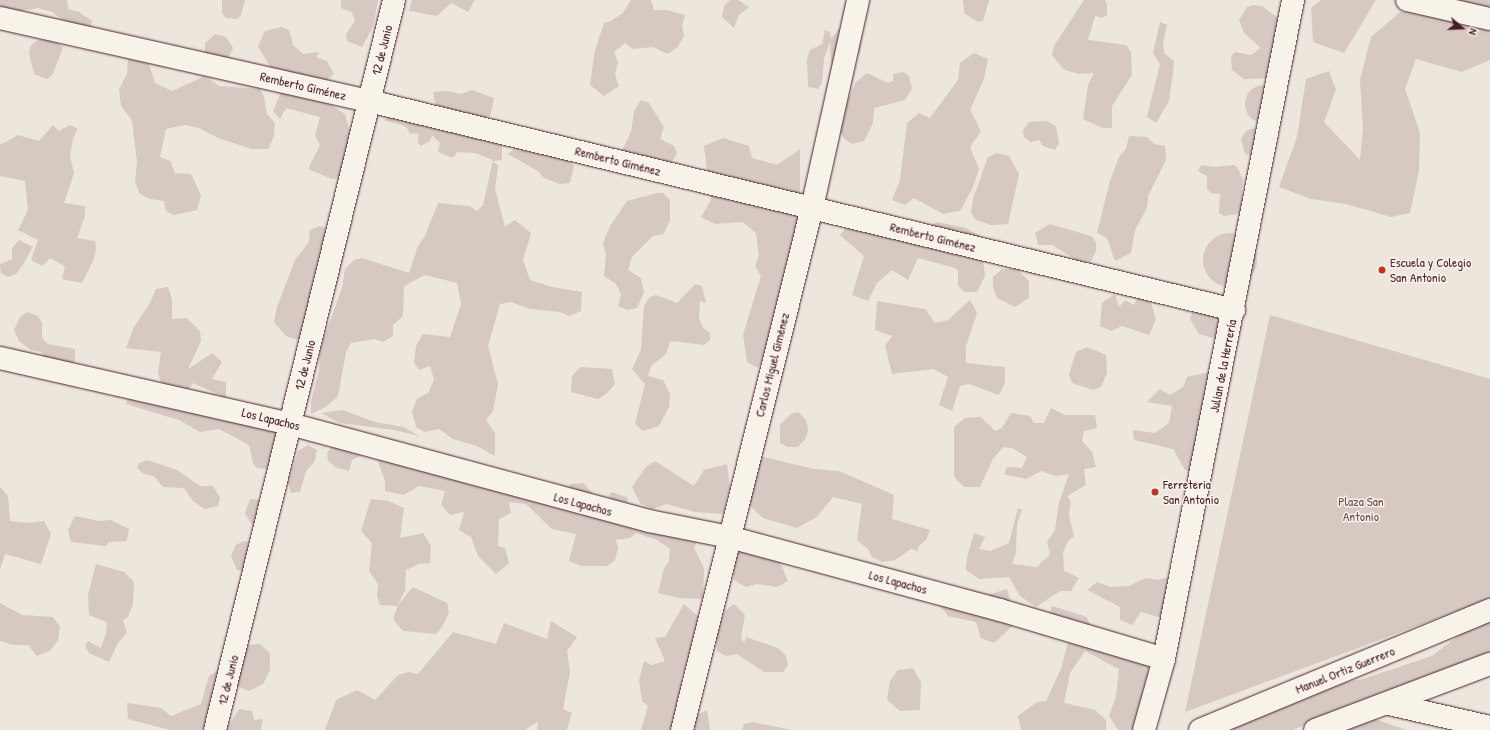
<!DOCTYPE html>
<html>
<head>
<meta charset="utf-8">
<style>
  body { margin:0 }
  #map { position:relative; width:1490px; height:730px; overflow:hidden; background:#ece6dd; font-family:"Patrick Hand",sans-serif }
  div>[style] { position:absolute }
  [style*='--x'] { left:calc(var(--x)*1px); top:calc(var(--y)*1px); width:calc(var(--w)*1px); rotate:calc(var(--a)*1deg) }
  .green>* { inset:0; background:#d5c9c2 }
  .round { border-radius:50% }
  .roads { filter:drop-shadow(0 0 1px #4a1f2b) drop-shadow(0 0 1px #4a1f2b) }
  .minor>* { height:22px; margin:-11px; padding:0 11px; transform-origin:11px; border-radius:11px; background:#f7f3e8 }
  .tertiary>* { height:22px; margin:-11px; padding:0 11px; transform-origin:11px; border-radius:11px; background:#f7f3e8 }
  .dots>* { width:11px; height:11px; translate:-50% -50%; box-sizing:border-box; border:2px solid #f7f3e8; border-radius:50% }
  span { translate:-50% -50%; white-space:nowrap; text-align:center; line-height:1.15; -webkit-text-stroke:3px #f7f3e8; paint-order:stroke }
  .street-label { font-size:13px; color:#4a1f2b }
  .poi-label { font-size:13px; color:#4a1f2b }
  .left { translate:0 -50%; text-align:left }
  .park-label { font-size:13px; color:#6d4a51 }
  .north { position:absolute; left:1442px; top:8px; width:40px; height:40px; -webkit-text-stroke:3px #f7f3e8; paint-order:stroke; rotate:109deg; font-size:11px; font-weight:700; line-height:16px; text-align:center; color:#4a1f2b }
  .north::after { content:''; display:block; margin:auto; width:14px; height:18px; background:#4a1f2b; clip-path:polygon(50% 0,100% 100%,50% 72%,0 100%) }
</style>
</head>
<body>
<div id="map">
  <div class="green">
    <div style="clip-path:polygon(0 0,67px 0,68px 9px,79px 12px,92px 21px,90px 29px,69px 24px,52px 12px,38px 8px,16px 12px,0 6px)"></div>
    <div style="clip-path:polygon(222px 0,245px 0,241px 15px,237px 19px,226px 18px,222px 13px)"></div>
    <div style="clip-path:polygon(341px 0,378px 0,373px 27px,362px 47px,347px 41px,346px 34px,355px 21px,352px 12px,341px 8px)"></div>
    <div style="clip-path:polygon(412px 0,474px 0,474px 1px,468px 12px,451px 3px,437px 16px,409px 11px)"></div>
    <div style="clip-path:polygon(631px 0,651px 0,654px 10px,667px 10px,685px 15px,682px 26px,684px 36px,677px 48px,667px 54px,653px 47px,633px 49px,625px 43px,614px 52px,618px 62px,615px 75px,619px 86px,604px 96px,590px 85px,595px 50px,604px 23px,611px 21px,623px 13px)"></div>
    <div style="clip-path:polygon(730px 0,738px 0,749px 7px,739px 15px,734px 28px,722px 17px,724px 6px)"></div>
    <div style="clip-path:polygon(963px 0,989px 0,983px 21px,978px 22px,964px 13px)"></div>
    <div style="clip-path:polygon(1084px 0,1105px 0,1107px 4px,1107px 15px,1102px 18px,1095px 16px,1088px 40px,1126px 45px,1131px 52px,1132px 75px,1112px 106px,1112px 128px,1103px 128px,1083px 119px,1088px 85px,1094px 73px,1078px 74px,1063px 69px,1052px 55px,1054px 46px)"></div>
    <div style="clip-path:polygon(1321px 0,1376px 0,1344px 53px,1313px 42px,1311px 8px)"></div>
    <div style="clip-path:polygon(1452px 0,1490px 0,1490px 60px,1462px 72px,1416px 59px,1405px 89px,1420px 133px,1419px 170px,1410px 213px,1391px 217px,1346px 204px,1311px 199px,1279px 187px,1297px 137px,1306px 79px,1329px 71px,1336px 90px,1324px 122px,1360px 160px,1363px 128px,1360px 80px,1371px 37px,1400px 12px,1444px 10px)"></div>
    <div style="clip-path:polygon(1253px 5px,1262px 6px,1278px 18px,1286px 16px,1278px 78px,1244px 79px,1232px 70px,1231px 56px,1235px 52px,1251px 55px,1261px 48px,1244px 33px,1239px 20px,1247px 7px)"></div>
    <div style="clip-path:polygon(847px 18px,863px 25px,860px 52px,844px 77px,832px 77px,830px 42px,824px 58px,822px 83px,818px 89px,808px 87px,807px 59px,810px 50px,822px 44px,825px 30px,830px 32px,831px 39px)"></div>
    <div style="clip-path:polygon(1160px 22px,1167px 25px,1163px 44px,1164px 53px,1174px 61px,1174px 65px,1169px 101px,1156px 123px,1147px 117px,1160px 64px,1153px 53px)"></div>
    <div style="clip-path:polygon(281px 27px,289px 30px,293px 45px,303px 54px,319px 52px,316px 57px,327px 61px,334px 74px,324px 83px,278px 81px,258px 46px,265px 31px)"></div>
    <div style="clip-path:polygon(215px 34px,226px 37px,233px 48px,227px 61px,205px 53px,205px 43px)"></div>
    <div style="clip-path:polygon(51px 39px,63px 47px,53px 74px,47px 79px,34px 74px,29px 53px,31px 45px,38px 40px)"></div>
    <div style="clip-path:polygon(974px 53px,988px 59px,984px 79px,970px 110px,981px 131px,970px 147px,979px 169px,973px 187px,960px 211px,943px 214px,914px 198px,905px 205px,892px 200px,900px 180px,907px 123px,919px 113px,930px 118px,958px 80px,960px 63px)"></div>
    <div style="clip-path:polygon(135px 55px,148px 61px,155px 83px,172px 91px,205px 76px,219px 86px,260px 89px,264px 97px,267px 114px,275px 123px,274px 136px,268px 149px,252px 149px,218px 138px,199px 128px,185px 125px,166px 129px,160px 157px,170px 161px,175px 173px,191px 174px,201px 195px,197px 210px,174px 215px,166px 211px,164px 201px,150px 199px,140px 194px,135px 182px,137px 162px,132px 120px,121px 106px,119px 89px,127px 74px,128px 59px)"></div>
    <div style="clip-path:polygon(903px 72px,909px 76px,912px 89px,905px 100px,874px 108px,873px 123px,864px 141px,852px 144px,844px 139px,840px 131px,845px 106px,856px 82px,867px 73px,888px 83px,893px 81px,893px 74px)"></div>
    <div class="round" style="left:1245px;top:85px;width:38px;height:38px"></div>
    <div style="clip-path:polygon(472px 90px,494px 98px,490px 116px,474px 120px,437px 112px,433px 92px,448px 91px,461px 94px)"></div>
    <div style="clip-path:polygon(281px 92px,328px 103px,345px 114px,353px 143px,354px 175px,332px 179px,308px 169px,320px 145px,315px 136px,320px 117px,286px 108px,280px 119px,273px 111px)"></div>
    <div style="clip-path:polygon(641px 100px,649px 103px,664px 127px,660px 139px,674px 146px,677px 153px,669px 167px,621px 153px,631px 132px,634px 111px)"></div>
    <div style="clip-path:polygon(393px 107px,443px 125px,445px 131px,480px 135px,502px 141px,502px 160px,493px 161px,498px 166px,495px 189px,505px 227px,515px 220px,531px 233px,523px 260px,530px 280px,552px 287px,582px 292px,581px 311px,569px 316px,560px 312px,530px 309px,511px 302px,500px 304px,488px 346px,498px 384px,493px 411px,486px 420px,495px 433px,495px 456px,477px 446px,453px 439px,439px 429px,425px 432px,416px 427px,412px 412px,417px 399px,428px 393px,434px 380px,430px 366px,419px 370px,414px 363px,416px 346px,423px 334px,450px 337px,461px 304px,457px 283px,425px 275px,404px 286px,403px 316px,393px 325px,393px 336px,383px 342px,374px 339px,351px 343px,346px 352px,338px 396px,326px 407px,311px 414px,311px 401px,319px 371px,320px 349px,342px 288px,345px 269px,354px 260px,362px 258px,409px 273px,418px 246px,425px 236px,438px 203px,469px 206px,477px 211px,483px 205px,493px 160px,475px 153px,457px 152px,453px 158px,445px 155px,438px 152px,440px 143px,432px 135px,430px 141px,421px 146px,418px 142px,418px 133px,410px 134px,407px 128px,400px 124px,385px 121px)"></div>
    <div style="clip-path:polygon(1047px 121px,1056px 126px,1059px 143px,1055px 150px,1043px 146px,1039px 140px,1031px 142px,1024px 137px,1023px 130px,1029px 122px)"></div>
    <div style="clip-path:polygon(53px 125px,59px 131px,70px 125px,78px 129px,73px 138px,70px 157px,74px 173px,64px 203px,85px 206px,85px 216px,77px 238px,95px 241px,96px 250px,93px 261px,82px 283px,62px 279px,65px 266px,50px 258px,42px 266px,31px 260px,38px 240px,18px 230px,28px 210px,25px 181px,0 176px,0 145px,18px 135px,39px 141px)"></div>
    <div style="clip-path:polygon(1254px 128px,1264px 130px,1255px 156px,1245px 154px,1241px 139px,1246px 131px)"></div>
    <div style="clip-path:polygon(1129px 136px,1147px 137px,1154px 144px,1165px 146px,1166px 160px,1148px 196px,1147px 208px,1135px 230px,1131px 253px,1115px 261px,1107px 238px,1097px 233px,1110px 181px,1119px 157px,1126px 149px)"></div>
    <div style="clip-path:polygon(723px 138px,749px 146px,752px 158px,777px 165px,800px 149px,800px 190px,804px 214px,775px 338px,758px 368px,747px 362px,743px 335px,761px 276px,755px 266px,759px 256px,756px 233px,743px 222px,715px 224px,701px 217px,711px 200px,704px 146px)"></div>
    <div style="clip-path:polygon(517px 146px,563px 155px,574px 166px,570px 183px,560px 184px,544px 178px,538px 171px,508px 154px)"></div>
    <div style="clip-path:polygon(997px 153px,1009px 156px,1019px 174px,1008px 224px,991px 225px,976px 220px,971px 213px,973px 199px,988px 157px)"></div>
    <div style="clip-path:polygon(1201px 165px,1213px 167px,1234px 165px,1238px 168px,1243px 180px,1241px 210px,1238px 214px,1224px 216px,1219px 213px,1220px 194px,1211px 193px,1207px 189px,1207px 176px,1198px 171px)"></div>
    <div style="clip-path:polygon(657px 193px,663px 193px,670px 200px,670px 221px,663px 234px,653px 236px,632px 257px,628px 270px,641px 278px,644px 292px,637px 308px,627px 310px,618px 306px,621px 294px,616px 284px,604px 276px,606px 255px,603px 243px,610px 226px,627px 201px)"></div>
    <div style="clip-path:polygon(937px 222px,966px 228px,980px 236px,985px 276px,977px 292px,964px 292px,958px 286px,958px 270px,955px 268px,918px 258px,908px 280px,892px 270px,877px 283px,868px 301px,852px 295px,864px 256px,840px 235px,845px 229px,854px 223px,907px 239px)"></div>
    <div style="clip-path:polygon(1050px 224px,1091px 236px,1096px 242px,1096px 251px,1091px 261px,1081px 263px,1052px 245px,1038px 245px,1035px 233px)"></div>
    <div style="clip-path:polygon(320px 226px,328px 229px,306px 341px,298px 340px,286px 336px,274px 322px,277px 307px,295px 260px,309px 242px,310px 230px)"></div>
    <div class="round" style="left:1203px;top:233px;width:54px;height:54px"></div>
    <div style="clip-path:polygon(19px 240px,33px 247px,22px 266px,16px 274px,8px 277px,1px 273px,0 264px,12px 259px,12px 248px)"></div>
    <div style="clip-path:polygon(1002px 269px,1017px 269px,1029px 281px,1029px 298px,1015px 307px,997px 298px,993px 287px,993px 277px)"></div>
    <div style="clip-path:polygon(695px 284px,702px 286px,706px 303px,700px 301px,699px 318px,703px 328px,710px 333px,710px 340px,704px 345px,671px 341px,665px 355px,651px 366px,648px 376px,663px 380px,670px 394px,669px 407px,659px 426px,643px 431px,635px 424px,645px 384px,632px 369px,641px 350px,644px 306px,650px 297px,656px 295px,677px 303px)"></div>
    <div style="clip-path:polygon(168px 287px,172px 299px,172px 319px,187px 318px,200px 331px,201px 341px,188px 369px,212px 353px,222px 362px,212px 379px,226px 382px,226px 398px,193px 383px,188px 391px,162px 385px,158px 373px,161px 352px,126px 348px,134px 327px,150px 303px,156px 289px)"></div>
    <div style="clip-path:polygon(1115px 294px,1119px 307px,1125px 300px,1134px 305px,1139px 294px,1150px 300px,1156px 319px,1149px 335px,1122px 326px,1111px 331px,1100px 326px,1102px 303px)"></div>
    <div style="clip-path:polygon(970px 300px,977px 313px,966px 346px,966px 363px,1005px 367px,1005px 383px,999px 395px,969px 384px,960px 386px,952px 411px,939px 405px,948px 377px,934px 369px,892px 374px,885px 346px,892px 336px,875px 330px,877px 301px,925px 309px,935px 323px,948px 320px)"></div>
    <div style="clip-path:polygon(1193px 310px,1226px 317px,1220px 340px,1199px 334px,1190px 319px)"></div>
    <div style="clip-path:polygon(27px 312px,38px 316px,42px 323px,42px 338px,48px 344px,75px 349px,75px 361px,69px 367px,45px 360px,41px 352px,31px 350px,19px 341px,14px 330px,20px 317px)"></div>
    <div style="clip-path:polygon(1270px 315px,1490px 379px,1490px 599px,1185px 712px)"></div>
    <div style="clip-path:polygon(1087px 347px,1106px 355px,1107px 373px,1101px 387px,1093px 390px,1072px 383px,1069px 375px,1076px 352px)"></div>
    <div style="clip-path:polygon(580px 367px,612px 369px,615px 384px,606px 394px,598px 399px,571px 392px,572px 376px)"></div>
    <div style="clip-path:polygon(1214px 371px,1196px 473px,1185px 470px,1173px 449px,1134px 440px,1133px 430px,1155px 433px,1169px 423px,1172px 406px,1147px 402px,1160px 389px,1170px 395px,1183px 387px,1187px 377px)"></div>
    <div style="clip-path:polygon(130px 392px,288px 431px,268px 469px,257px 468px,253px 463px,249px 445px,219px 429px,200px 432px,179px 420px,126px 404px)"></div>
    <div style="clip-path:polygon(1051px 408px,1065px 415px,1095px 415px,1097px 428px,1084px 431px,1082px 441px,1092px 452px,1096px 467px,1084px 469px,1086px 485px,1067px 496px,1071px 502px,1069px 515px,1074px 537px,1069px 540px,1063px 552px,1064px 571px,1079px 578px,1071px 591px,1060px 591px,1036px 607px,1020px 596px,1009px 577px,979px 579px,966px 570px,967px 558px,974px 533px,985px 537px,979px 549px,990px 551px,1009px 543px,1018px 508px,1022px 510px,1017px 524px,1016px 553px,1012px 564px,1037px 567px,1050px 554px,1047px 542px,1055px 530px,1059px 503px,1069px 474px,1056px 476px,1041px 471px,1026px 479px,1004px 474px,1007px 467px,1022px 468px,1027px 457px,1012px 448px,1003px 447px,993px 459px,980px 487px,964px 487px,954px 477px,954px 427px,965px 418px,981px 417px,995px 431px,1002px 428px,1011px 413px,1030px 416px,1034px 423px,1044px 423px)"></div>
    <div style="clip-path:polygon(342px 410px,375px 422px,404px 427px,419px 436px,394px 430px,340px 423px,321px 413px)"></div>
    <div style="clip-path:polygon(798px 412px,806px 420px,808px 429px,806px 438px,798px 447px,788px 447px,780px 443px,780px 425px,791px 414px)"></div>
    <div style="clip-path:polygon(390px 439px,406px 445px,415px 469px,483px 477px,480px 488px,501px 480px,564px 505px,570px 484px,584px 483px,604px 508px,611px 492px,627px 497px,630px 513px,703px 530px,694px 548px,704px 568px,703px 599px,679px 598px,658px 593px,664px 568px,669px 562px,670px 549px,657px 540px,636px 533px,630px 538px,616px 540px,618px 548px,615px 560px,607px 566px,581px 566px,569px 561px,576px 534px,552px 529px,526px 504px,509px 502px,511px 513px,499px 519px,498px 546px,505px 548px,509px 563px,496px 574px,478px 556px,471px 537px,459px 530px,464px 512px,450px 515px,441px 505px,445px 491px,419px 486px,404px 495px,385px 491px,385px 481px,375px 453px)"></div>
    <div style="clip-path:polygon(351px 444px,362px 455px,352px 460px,349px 471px,335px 467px,328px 460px,327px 453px,333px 445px,341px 449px)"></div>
    <div style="clip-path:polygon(308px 445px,317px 450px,315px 461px,306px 471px,300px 492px,291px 493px,288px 482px,298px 451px)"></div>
    <div style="clip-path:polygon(760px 456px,814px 469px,839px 471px,894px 495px,892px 519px,930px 530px,926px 540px,918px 547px,918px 551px,911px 549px,895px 560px,882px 562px,872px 557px,868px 549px,857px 540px,862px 504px,833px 497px,817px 517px,797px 528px,763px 518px,747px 503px)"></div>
    <div style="clip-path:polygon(147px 460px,177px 470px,200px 486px,213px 486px,220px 498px,218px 506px,205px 509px,193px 501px,184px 488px,163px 487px,154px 476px,144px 474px,137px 468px,139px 463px)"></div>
    <div style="clip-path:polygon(655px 461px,694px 486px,704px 470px,727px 464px,730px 488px,723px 514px,695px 512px,667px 504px,652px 509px,640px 503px,632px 487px,646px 467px)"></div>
    <div style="clip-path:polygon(0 487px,8px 496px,10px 521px,28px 523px,44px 521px,51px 534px,41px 564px,5px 554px,0 570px)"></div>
    <div style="clip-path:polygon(250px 499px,261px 500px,259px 526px,252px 525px,245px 513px)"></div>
    <div style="clip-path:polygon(371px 499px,388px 501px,404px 508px,400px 538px,423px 533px,431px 546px,430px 563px,419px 564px,406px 570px,405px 591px,397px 606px,380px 605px,377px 596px,378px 584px,369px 571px,372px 543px,361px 531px)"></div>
    <div style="clip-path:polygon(75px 516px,99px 521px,111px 520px,129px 529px,128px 536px,126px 541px,109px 542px,106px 546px,71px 542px,68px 530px)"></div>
    <div style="clip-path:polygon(244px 541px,254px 543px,245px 571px,237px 570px,231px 556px,236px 545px)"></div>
    <div style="clip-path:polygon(745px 544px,779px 560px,788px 581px,777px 587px,757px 584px,746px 587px,734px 580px,731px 555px)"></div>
    <div style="clip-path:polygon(96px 564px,124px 572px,134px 582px,133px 604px,128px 617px,123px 620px,127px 633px,118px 643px,109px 662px,89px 653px,85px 646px,88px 641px,101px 648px,106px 633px,107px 622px,89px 615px,88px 595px)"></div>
    <div style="clip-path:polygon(1172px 576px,1165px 619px,1141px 612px,1132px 625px,1120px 620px,1120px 607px,1087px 590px,1097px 582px,1111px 587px,1129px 586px,1146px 578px,1158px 580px)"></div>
    <div style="clip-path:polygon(413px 587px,447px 603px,449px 612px,442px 627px,436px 634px,403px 631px,393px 619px,398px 605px)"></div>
    <div style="clip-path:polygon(1007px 589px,1017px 622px,994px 643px,981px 638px,976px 622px,948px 616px,934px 598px,981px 597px)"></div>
    <div style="clip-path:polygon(0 603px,22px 615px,53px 617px,60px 627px,58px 640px,51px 650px,37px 656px,28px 645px,14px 645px,0 641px)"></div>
    <div style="clip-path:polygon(684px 604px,700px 618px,690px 657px,681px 678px,685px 693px,672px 730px,641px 730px,648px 706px,642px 701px,639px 681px,644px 661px,652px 665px,665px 661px,655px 638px,665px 637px)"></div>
    <div style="clip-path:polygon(734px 604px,745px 615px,741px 638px,744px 643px,746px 637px,778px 648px,786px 656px,788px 665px,783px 672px,764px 672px,737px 654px,726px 656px,717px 651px,716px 637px,725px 611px)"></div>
    <div style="clip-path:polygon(1052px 606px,1087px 617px,1093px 633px,1149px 657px,1146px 730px,1118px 730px,1109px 716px,1116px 697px,1119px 669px,1085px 651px,1070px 673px,1064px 703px,1095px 710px,1106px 720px,1106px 730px,1021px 730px,1018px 716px,1037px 702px,1046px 701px,1061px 669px,1068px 642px,1050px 633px,1048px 623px)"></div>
    <div style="clip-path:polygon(1490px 620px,1490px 658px,1292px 730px,1222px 730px,1329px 685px,1363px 679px,1432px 656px,1467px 629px)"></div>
    <div style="clip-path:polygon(551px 621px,577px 637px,567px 651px,570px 672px,563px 709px,572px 713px,567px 730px,537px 730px,538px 721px,525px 730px,325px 730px,336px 700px,357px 690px,375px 700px,398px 675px,409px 672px,418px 674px,453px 632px,496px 644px,504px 623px,547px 639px)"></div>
    <div style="clip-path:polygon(227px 637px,222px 730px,170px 730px,128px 719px,127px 703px,161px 708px,171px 716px,201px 704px,209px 676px,221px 668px,221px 655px)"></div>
    <div style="clip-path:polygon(260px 644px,270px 653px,270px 670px,263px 684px,249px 691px,236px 686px,240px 664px,248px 645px)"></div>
    <div style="clip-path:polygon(913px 668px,921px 682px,920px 710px,900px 711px,887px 700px,890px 681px,898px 670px)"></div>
    <div style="clip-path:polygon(239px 709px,252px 711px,254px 720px,263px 719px,261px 730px,226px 730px)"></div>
    <div style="clip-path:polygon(707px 710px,710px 730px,689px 730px,693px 717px)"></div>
    <div style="clip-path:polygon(1372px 718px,1406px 730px,1342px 730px)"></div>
    <div style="clip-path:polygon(752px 722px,792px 730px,742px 730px,744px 724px)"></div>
  </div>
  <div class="roads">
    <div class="minor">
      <div style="--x:1407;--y:0;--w:85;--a:12.9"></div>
      <div style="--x:0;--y:18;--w:378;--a:12.7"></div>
      <div style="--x:369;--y:101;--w:890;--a:13.58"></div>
      <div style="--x:0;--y:358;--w:297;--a:12.8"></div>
      <div style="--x:290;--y:424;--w:372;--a:15.1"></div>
      <div style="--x:649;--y:521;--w:82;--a:11.3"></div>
      <div style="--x:729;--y:537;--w:281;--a:15.1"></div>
      <div style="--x:1000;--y:610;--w:171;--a:16.6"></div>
      <div style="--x:1389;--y:704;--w:104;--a:12.8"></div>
      <div style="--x:215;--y:730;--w:752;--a:-76.22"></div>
      <div style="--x:682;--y:730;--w:538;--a:-76.02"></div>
      <div style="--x:812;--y:208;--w:213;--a:-77.5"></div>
      <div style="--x:1144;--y:730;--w:74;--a:-74.3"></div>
      <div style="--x:1164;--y:659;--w:672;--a:-78.92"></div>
    </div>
    <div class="tertiary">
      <div style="--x:1200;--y:730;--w:314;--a:-22.5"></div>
      <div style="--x:1315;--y:730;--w:187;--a:-20.7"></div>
    </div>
  </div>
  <div class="dots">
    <div style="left:1382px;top:270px;background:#c8321e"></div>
    <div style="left:1155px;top:492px;background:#c8321e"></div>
  </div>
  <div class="street-label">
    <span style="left:382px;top:50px;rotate:-76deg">12 de Junio</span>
    <span style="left:303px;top:86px;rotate:13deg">Remberto Giménez</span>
    <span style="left:618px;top:161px;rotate:14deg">Remberto Giménez</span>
    <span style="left:933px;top:237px;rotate:14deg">Remberto Giménez</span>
    <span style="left:305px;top:365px;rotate:-76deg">12 de Junio</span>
    <span style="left:772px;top:365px;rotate:-76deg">Carlos Miguel Giménez</span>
    <span style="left:1223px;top:366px;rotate:-79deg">Julian de la Herrería</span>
    <span style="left:271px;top:419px;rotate:14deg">Los Lapachos</span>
    <span style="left:583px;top:504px;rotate:15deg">Los Lapachos</span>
    <span style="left:898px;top:582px;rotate:15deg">Los Lapachos</span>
    <span style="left:1345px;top:670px;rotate:-22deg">Manuel Ortiz Guerrero</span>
    <span style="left:228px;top:680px;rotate:-76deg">12 de Junio</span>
  </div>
  <div class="poi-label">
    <span class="left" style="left:1390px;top:270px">Escuela y Colegio<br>San Antonio</span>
    <span class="left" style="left:1163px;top:492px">Ferreteria<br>San Antonio</span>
  </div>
  <div class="park-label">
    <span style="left:1361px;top:509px">Plaza San<br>Antonio</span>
  </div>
  <div class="north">N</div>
</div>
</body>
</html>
